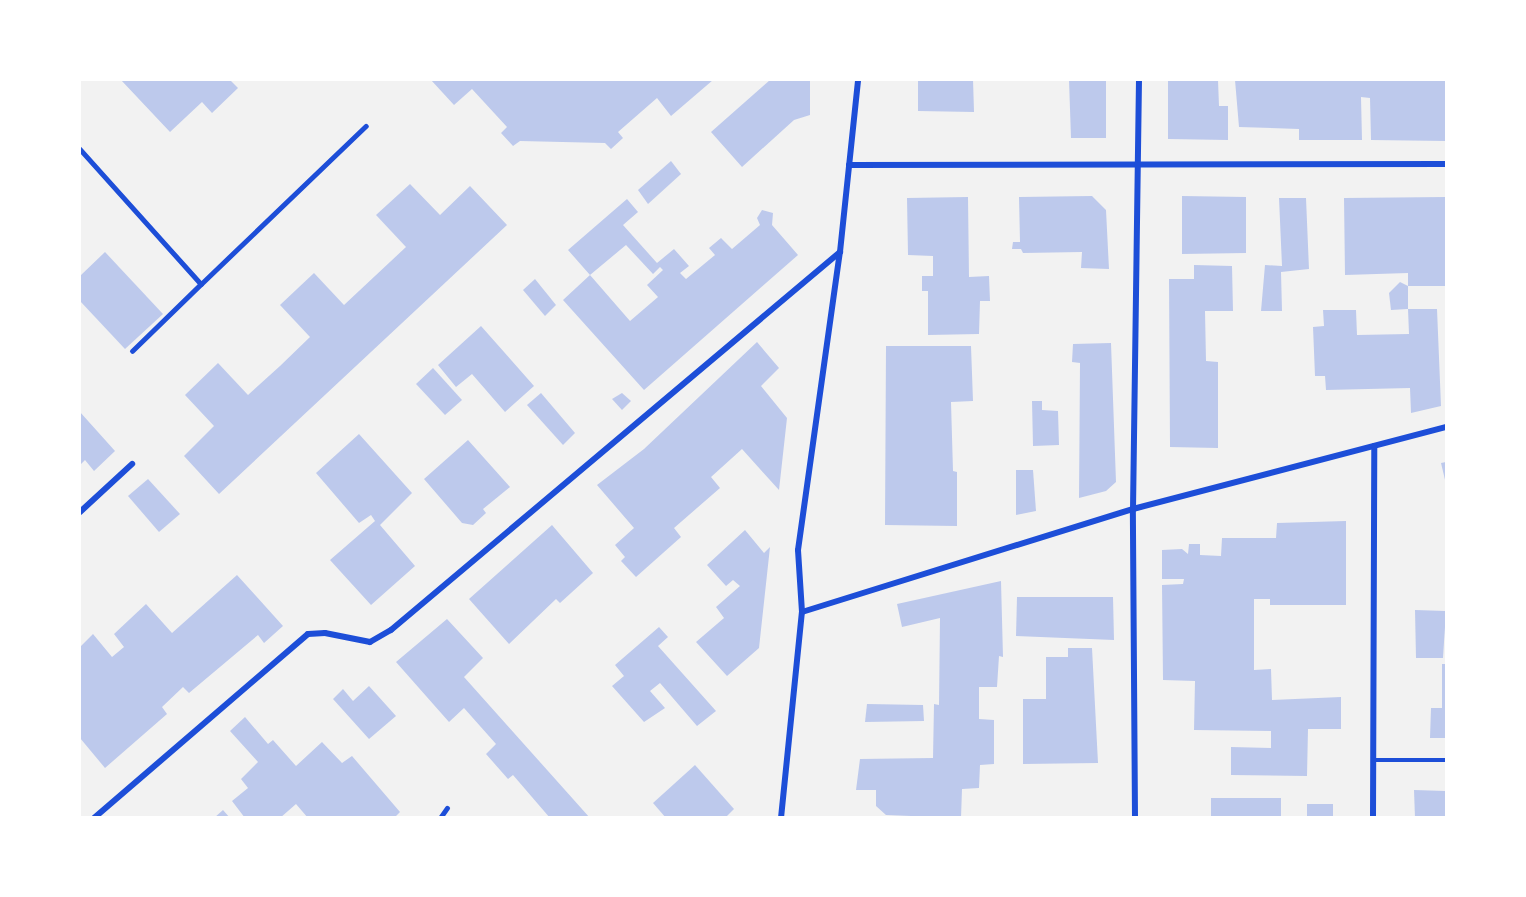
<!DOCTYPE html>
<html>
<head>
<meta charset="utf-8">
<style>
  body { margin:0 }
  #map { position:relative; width:1526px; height:897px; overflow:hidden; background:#f2f2f2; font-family:Inter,sans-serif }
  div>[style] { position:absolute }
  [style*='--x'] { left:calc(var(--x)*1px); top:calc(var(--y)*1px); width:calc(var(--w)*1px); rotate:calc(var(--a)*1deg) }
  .building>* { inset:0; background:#bdc9ec }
  .service>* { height:4.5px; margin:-2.25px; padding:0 2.25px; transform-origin:2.25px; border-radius:2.25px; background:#1d4ed8 }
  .minor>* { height:6px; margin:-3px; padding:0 3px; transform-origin:3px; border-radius:3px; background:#1d4ed8 }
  span { translate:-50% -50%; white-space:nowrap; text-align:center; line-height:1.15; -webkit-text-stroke:6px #fff; paint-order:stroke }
  .frame { position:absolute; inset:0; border:81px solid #fff; pointer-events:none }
</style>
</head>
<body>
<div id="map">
  <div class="building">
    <div style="clip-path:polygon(121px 80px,230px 80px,238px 88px,212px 113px,202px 102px,170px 132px)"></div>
    <div style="clip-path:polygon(431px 80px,713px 80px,671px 116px,657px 98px,618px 132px,623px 138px,611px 149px,605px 143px,520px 141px,513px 146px,501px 133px,507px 127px,472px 89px,454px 105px)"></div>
    <div style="clip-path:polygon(770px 80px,810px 80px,810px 115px,794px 120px,742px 167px,711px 132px)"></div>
    <div style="clip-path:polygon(918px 80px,973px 80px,974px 112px,918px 111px)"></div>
    <div style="clip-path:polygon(1069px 80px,1106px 80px,1106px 138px,1071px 138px)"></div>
    <div style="clip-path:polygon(1168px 80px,1218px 80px,1219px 106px,1228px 106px,1228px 140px,1168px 139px)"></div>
    <div style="clip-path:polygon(1235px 80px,1446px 80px,1446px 141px,1371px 140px,1370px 98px,1361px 97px,1362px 140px,1299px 140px,1299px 129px,1239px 127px)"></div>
    <div style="clip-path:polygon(671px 161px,681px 174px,648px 204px,638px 190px)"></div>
    <div style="clip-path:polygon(410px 184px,440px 215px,470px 186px,507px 225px,219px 494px,184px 456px,214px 426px,185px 395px,218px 363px,248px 395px,280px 366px,310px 337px,280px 305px,314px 273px,344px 305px,406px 247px,376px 215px)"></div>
    <div style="clip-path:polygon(1092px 196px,1106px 210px,1109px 269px,1081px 268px,1082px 252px,1023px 253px,1021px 249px,1012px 249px,1013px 242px,1020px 242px,1019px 197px)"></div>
    <div style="clip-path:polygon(1182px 196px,1246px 197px,1246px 253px,1182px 254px)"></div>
    <div style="clip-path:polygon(968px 197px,969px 277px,989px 276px,990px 301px,980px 301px,979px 334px,928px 335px,928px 291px,922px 291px,922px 276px,933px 276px,933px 256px,908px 255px,907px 198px)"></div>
    <div style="clip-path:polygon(1446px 197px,1446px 286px,1408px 286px,1408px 273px,1345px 275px,1344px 198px)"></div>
    <div style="clip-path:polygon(1279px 198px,1306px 198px,1309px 269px,1281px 272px,1282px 311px,1261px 311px,1265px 265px,1282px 266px)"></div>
    <div style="clip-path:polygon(627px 199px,638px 212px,623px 225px,657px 263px,674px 249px,689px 266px,680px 273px,686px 279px,715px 255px,709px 248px,721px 238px,732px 249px,760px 225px,757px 218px,762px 210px,773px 213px,772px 225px,798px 255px,644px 390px,563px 300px,590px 275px,630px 321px,658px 297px,647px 285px,663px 270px,660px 267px,653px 274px,626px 245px,590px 275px,568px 250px)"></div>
    <div style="clip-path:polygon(105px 252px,163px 314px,125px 349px,80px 301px,80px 276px)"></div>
    <div style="clip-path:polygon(1194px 265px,1232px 266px,1233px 311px,1205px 311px,1206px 361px,1218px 362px,1218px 448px,1170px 447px,1169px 279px,1194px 279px)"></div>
    <div style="clip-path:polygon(535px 279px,556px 305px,545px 316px,523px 290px)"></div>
    <div style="clip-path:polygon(1400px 282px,1408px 286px,1408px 309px,1391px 310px,1389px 293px)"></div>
    <div style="clip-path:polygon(1408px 309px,1437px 309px,1441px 406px,1411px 413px,1410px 388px,1326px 390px,1325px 376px,1315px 376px,1313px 327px,1324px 326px,1323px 310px,1356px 310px,1357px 335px,1409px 334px)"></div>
    <div style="clip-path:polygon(481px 326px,534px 386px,505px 412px,472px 374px,456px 387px,438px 365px)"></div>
    <div style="clip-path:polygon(757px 342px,779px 368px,761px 386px,787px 418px,779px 490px,742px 449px,711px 477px,720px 488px,674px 528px,681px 537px,636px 577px,621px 561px,625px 557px,615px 545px,634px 528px,597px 485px,644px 449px)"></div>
    <div style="clip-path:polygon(1111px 343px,1116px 482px,1106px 491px,1079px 498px,1080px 363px,1072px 362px,1073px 344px)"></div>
    <div style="clip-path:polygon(886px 346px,971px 346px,973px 401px,951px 402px,953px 471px,957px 472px,957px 526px,885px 525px)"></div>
    <div style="clip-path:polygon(433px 368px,462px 400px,445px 415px,416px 384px)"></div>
    <div style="clip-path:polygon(541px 393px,575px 433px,563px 445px,527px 405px)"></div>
    <div style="clip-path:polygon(622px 393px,631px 401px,622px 410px,612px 399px)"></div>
    <div style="clip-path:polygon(1032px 401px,1042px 401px,1042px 410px,1058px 411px,1059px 445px,1033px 446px)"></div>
    <div style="clip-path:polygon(80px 412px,115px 451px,94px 471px,85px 460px,80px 465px)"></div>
    <div style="clip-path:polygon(359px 434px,412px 493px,380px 525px,415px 566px,371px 605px,330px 560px,375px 521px,371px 515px,359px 523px,316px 473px)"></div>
    <div style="clip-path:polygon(468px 440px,510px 487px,483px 509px,486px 513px,473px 525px,462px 523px,424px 479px)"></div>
    <div style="clip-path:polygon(1446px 462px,1446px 484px,1441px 463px)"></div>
    <div style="clip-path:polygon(1016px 470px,1033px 470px,1036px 511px,1016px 515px)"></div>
    <div style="clip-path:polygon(148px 479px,180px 514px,159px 532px,128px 496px)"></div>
    <div style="clip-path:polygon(1346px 521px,1346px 605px,1270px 605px,1270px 599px,1254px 599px,1254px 670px,1271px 669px,1272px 700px,1341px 697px,1341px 729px,1308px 729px,1307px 776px,1231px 775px,1231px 747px,1271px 748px,1271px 731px,1194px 730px,1195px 681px,1163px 680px,1162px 585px,1183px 584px,1184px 579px,1162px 579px,1162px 550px,1182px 549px,1188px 554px,1189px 544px,1200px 544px,1200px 555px,1221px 556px,1222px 538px,1276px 538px,1277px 523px)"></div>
    <div style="clip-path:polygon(552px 525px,593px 573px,560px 603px,556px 599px,509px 644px,469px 599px)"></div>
    <div style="clip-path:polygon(745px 530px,764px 553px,770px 547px,759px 648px,727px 676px,696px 642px,724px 618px,716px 607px,740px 586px,733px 580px,726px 586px,707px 565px)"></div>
    <div style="clip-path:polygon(237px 575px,283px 626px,264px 643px,258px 635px,189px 693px,183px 687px,162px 707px,167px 714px,105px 768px,80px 738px,80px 647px,93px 634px,112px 657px,124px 647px,114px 634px,146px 604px,172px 633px)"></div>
    <div style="clip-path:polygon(1001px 581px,1003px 657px,999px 656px,997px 687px,979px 687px,979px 719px,994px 720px,994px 764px,980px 765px,979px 788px,962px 789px,961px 818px,886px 815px,876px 806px,876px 790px,856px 790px,860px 759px,933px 758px,934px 704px,939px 705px,940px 618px,902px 627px,897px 604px)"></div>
    <div style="clip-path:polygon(1017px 597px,1113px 597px,1114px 640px,1016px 636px)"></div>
    <div style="clip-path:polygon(1415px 610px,1446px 611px,1443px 658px,1416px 658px)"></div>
    <div style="clip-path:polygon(447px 619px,483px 658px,464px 677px,590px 818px,550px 818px,513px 775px,508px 779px,486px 754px,496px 744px,464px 708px,449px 722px,396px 662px)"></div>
    <div style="clip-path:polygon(659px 627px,668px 637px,658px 646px,716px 711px,697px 726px,660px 683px,650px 691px,665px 708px,644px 722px,612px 686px,624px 676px,615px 665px)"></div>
    <div style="clip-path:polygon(1068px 648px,1092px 648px,1098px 763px,1023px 764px,1023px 699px,1046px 699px,1046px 657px,1068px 657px)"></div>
    <div style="clip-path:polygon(1442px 664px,1446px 664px,1446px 738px,1430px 738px,1431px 708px,1442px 708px)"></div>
    <div style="clip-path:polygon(369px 686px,396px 716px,369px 739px,333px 699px,343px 689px,353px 701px)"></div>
    <div style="clip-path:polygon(867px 704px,923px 705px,924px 721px,865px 722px)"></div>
    <div style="clip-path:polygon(245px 717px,268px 744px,273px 740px,296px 766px,322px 742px,342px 763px,352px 756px,400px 812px,394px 818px,308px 818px,296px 804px,280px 818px,245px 818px,232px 801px,248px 788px,241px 779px,258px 762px,230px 731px)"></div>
    <div style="clip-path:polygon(695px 765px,734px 809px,725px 818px,666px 818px,653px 803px)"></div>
    <div style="clip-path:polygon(1414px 790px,1446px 791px,1446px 818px,1415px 818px)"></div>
    <div style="clip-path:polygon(1211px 798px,1281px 798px,1281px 818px,1211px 818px)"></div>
    <div style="clip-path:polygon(1307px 804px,1333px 804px,1333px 818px,1307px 818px)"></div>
    <div style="clip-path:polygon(223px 810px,230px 818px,214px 818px)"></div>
  </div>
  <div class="service">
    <div style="--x:80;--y:149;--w:181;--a:48.1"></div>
    <div style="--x:201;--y:284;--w:228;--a:-43.8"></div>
    <div style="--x:132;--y:351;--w:96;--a:-44.2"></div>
    <div style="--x:1373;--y:760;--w:73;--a:0"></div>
    <div style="--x:440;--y:818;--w:12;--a:-55"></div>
  </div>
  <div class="minor">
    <div style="--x:849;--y:165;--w:597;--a:-0.1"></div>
    <div style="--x:80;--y:512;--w:71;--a:-42.7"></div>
    <div style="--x:802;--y:612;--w:347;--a:-17.3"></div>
    <div style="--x:1133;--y:509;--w:324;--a:-14.7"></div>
    <div style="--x:94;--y:818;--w:282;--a:-40.7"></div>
    <div style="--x:308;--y:634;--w:17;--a:-3"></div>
    <div style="--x:325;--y:633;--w:46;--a:11.3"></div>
    <div style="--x:370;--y:642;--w:24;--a:-30"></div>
    <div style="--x:391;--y:630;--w:587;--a:-40.09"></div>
    <div style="--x:781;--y:818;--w:207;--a:-84.2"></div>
    <div style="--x:802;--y:612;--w:62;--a:-93.7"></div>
    <div style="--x:798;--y:550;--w:301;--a:-82"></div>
    <div style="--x:840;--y:252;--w:173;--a:-84"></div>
    <div style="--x:1135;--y:818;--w:309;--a:-90.4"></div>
    <div style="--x:1133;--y:509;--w:429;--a:-89.2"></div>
    <div style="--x:1373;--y:818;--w:372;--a:-89.8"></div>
  </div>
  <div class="frame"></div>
</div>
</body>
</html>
